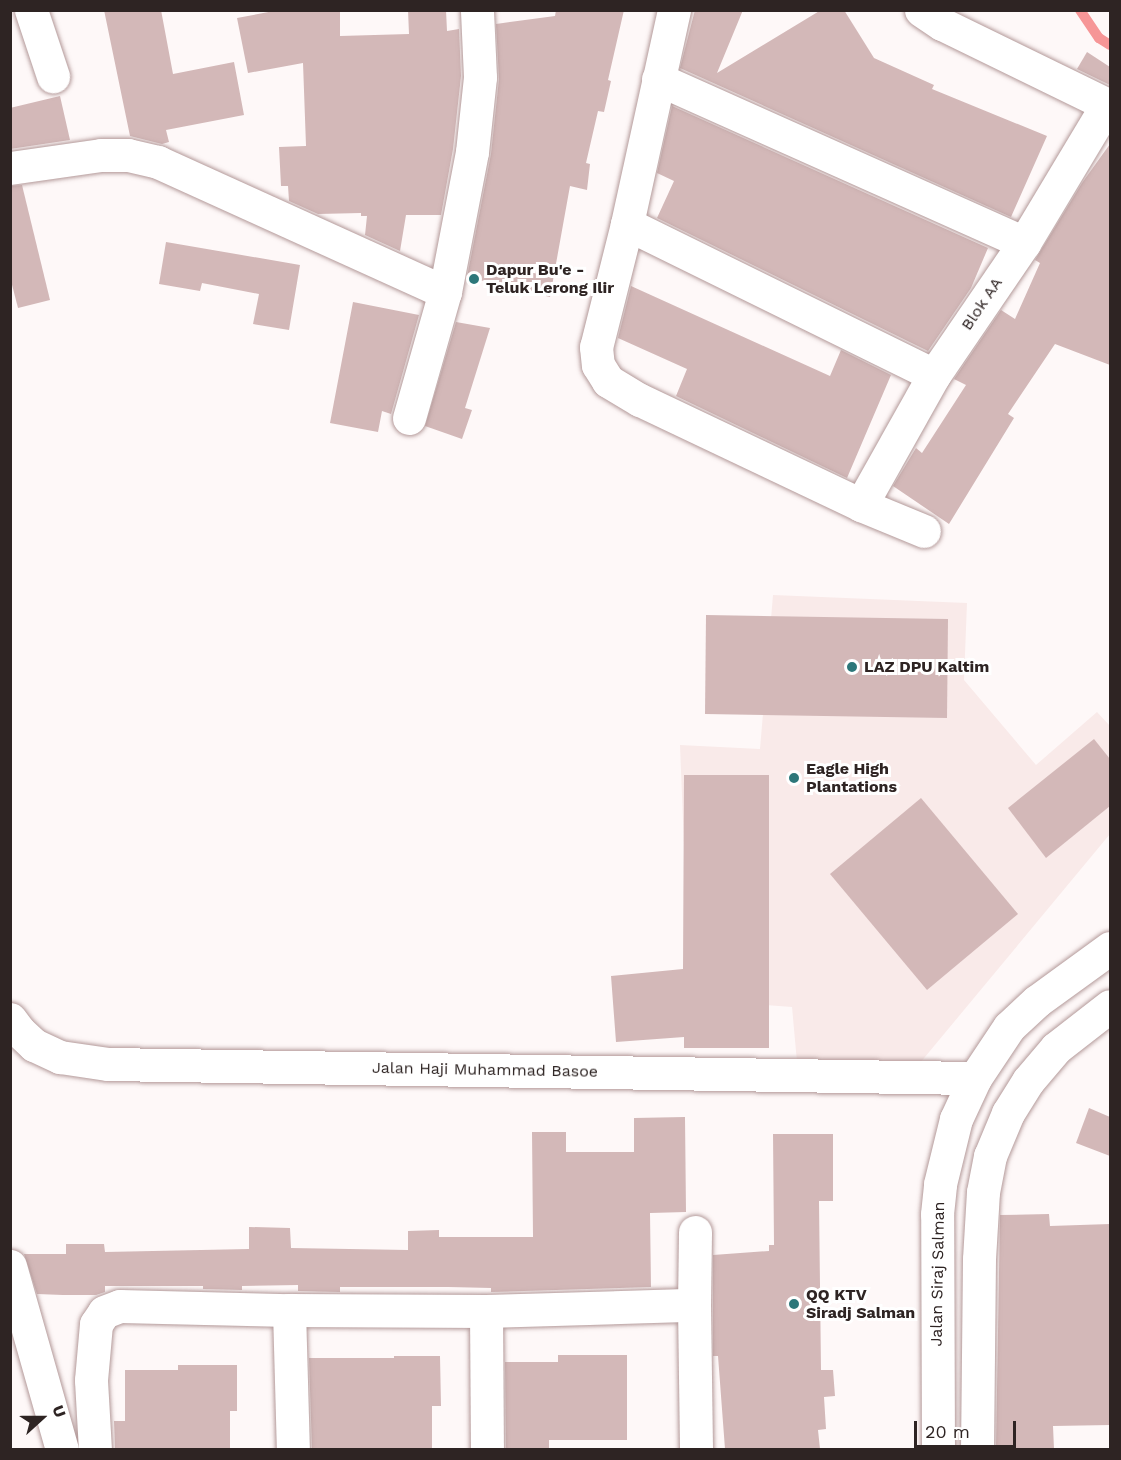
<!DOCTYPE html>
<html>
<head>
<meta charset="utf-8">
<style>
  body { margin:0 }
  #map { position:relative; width:1121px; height:1460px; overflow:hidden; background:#fef8f8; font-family:"Work Sans",sans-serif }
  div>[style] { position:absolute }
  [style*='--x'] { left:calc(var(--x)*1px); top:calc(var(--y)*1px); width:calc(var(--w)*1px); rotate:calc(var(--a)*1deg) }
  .built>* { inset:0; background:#f9eae9 }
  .stream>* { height:10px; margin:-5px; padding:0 5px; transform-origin:5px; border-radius:5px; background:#f69697 }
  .building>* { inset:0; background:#d3b8b8 }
  .roads { filter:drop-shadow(0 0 2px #b39999) drop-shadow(0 0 2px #b39999) }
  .minor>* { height:33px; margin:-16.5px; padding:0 16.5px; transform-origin:16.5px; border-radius:16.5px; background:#fff }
  .dots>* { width:16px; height:16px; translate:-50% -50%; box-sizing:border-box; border:3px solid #fff; border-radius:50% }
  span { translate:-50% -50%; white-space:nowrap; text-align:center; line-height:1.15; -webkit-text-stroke:6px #fff; paint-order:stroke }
  .poi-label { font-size:16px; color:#2e2423; font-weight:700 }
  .left { translate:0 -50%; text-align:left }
  .street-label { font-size:16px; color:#2e2423 }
  .frame { position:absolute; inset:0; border:12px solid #2e2423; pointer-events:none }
  .north { position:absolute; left:12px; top:1388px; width:60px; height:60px; -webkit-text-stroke:4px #fff; paint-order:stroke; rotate:69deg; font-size:16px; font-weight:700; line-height:24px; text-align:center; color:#2e2423 }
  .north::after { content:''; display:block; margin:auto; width:21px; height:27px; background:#2e2423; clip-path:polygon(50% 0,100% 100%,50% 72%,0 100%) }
  .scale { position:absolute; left:914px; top:1421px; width:102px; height:27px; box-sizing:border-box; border:3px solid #2e2423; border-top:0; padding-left:8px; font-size:18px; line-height:21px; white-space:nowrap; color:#2e2423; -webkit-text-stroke:4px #fff; paint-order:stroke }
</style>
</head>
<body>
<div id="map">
  <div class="built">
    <div style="clip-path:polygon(773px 595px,967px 603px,964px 680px,1036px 765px,1097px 712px,1110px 726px,1110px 834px,920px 1063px,797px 1062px,792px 1007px,690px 999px,680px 745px,760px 749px)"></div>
  </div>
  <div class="stream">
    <div style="--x:1080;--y:10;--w:34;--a:56"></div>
    <div style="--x:1099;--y:38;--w:13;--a:32"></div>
  </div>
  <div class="building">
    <div style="clip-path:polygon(104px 10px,161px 10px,173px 74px,234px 62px,244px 115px,166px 130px,169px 142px,162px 144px,130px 136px)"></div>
    <div style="clip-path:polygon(279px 10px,340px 10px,340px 36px,409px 34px,408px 10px,446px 10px,447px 31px,459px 29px,461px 76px,453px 149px,441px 215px,406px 215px,400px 251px,365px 235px,367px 216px,361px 216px,361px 213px,318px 214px,289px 201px,288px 186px,281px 186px,279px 147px,306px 146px,303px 63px,248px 73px,237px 18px)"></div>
    <div style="clip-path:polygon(556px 10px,624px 10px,608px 80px,611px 81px,604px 112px,598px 111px,586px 163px,590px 164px,587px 190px,570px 186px,550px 297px,467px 277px,491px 154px,499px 79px,496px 24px,555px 16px)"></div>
    <div style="clip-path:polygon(695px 10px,743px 10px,717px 73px,821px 10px,844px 10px,874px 58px,934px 85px,932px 89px,1047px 136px,1011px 217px,680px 68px)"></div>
    <div style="clip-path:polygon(1087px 52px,1110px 67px,1110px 85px,1077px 69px)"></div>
    <div style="clip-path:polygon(60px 96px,70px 140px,10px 149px,10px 108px)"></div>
    <div style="clip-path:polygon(672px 106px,988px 248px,971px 288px,928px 351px,657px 218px,674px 181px,657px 173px)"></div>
    <div style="clip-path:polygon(1110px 144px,1110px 365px,1055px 344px,1008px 414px,1014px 418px,949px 524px,893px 486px,916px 448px,922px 453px,966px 385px,954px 379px,1001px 310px,1015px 319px,1040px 263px,1035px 260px,1082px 183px)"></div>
    <div style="clip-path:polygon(22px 185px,50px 300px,18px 308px,10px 277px,10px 186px)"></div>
    <div style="clip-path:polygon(166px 242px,300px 265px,289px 330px,253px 324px,259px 294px,202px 283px,200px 291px,159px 284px)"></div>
    <div style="clip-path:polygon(631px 286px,830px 376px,841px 350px,891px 375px,847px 478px,676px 396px,687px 369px,618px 338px)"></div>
    <div style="clip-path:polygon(353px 302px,419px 315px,391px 414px,382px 411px,378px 432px,330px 423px)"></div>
    <div style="clip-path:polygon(456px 322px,490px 328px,465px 408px,472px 410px,462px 439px,425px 426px)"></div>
    <div style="clip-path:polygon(706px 615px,948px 619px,947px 718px,705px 714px)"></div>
    <div style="clip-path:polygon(1094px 739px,1110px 759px,1110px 806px,1046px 858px,1008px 808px)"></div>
    <div style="clip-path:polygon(684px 775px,769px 775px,769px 1048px,684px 1048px,684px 1037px,616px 1042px,611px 976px,683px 969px)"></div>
    <div style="clip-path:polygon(921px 798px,1018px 914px,927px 990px,830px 874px)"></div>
    <div style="clip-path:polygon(1089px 1108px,1110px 1117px,1110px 1156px,1076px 1143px)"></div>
    <div style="clip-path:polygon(685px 1117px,686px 1212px,650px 1213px,651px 1287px,491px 1292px,491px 1288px,448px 1287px,340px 1287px,340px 1292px,298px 1291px,298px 1285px,242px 1286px,242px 1290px,203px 1289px,203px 1286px,105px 1286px,105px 1292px,96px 1295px,63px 1295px,37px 1294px,24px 1254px,66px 1254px,66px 1244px,104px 1244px,105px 1252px,249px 1249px,249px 1227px,290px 1228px,291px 1248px,408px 1250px,408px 1231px,439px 1230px,439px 1237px,533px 1237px,532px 1132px,566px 1132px,566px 1152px,634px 1152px,634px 1118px)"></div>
    <div style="clip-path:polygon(773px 1134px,833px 1134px,833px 1201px,819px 1201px,821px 1370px,833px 1370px,835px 1396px,824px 1397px,826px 1429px,818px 1430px,820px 1449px,725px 1449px,718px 1356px,713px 1356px,713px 1255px,769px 1251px,769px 1245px,774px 1245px)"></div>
    <div style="clip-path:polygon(1049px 1214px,1050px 1226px,1110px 1224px,1110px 1425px,1053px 1426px,1054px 1449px,996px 1449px,1000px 1215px)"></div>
    <div style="clip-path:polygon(558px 1355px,627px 1355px,627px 1440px,549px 1440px,549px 1449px,506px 1449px,505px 1362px,558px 1362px)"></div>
    <div style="clip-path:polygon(394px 1356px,440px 1356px,441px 1406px,432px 1406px,432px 1449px,312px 1449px,309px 1358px,394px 1358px)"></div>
    <div style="clip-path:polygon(178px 1365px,237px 1365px,237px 1411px,230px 1411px,230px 1449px,115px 1449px,114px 1421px,125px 1421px,125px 1370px,178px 1370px)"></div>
  </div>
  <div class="roads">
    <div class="minor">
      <div style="--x:31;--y:10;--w:70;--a:71.6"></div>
      <div style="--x:674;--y:10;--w:219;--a:102.4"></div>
      <div style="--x:627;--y:224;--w:127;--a:104.1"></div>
      <div style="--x:596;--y:347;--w:18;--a:84"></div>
      <div style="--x:598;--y:365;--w:19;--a:58"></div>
      <div style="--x:608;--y:381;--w:37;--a:31"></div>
      <div style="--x:640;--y:400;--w:245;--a:25.4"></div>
      <div style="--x:861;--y:505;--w:68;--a:22.4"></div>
      <div style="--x:921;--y:10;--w:25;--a:34"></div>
      <div style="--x:942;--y:24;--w:187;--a:26"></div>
      <div style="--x:658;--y:79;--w:401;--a:24.1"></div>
      <div style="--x:10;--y:168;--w:92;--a:-8.1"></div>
      <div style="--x:101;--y:155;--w:27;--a:0"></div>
      <div style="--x:128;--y:155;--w:31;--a:13"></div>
      <div style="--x:158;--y:162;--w:315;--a:24.4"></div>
      <div style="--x:627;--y:224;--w:342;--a:26.2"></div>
      <div style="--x:409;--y:418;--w:131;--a:-74.1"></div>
      <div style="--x:445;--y:292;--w:143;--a:-79.1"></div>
      <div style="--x:472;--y:152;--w:75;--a:-83.9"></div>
      <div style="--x:480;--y:77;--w:67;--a:-92.6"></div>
      <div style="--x:861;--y:505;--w:149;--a:-60.7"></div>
      <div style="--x:934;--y:375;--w:160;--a:-55.7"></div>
      <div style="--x:1024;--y:243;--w:161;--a:-59"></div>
      <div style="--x:10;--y:1019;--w:15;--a:53"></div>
      <div style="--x:19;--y:1031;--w:21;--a:43"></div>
      <div style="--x:34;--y:1045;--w:29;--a:25"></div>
      <div style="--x:60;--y:1057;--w:49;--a:8.3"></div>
      <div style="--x:108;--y:1064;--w:867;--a:0.93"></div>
      <div style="--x:10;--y:1266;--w:191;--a:74.2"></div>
      <div style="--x:694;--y:1305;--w:73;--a:-89.2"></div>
      <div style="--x:289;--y:1310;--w:140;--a:88.4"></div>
      <div style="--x:486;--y:1311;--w:139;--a:89.6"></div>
      <div style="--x:95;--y:1450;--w:70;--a:-93.3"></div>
      <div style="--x:91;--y:1380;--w:56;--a:-84.9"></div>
      <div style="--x:96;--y:1324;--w:14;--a:-56"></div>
      <div style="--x:104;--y:1312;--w:17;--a:-21"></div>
      <div style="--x:120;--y:1306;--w:169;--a:1.4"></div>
      <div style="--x:289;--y:1310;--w:197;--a:0.3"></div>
      <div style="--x:486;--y:1311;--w:208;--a:-1.7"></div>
      <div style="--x:694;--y:1305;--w:145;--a:89.2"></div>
      <div style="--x:938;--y:1450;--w:236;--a:-90.2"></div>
      <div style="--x:937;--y:1214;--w:30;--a:-84"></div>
      <div style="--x:940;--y:1184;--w:67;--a:-76.2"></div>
      <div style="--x:956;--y:1119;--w:45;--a:-65.1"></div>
      <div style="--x:975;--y:1078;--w:61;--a:-56.3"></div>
      <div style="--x:1009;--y:1027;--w:38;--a:-43"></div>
      <div style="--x:1037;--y:1001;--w:90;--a:-36"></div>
      <div style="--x:977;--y:1450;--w:191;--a:-89.4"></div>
      <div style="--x:979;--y:1259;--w:67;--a:-86.6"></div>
      <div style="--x:983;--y:1192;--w:37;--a:-79"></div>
      <div style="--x:990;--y:1156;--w:47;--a:-67.3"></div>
      <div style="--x:1008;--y:1113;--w:38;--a:-58"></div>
      <div style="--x:1028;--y:1081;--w:43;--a:-49.7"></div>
      <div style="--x:1056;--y:1048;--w:68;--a:-37.9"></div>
    </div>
  </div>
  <div class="dots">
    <div style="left:474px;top:279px;background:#2d777a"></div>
    <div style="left:852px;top:667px;background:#2d777a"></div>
    <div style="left:794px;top:778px;background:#2d777a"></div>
    <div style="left:794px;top:1304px;background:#2d777a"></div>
  </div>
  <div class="poi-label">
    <span class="left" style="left:486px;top:279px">Dapur Bu'e -<br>Teluk Lerong Ilir</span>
    <span class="left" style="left:864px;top:667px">LAZ DPU Kaltim</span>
    <span class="left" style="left:806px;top:778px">Eagle High<br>Plantations</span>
    <span class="left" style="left:806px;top:1304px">QQ KTV<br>Siradj Salman</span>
  </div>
  <div class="street-label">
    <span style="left:982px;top:304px;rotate:-56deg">Blok AA</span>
    <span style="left:485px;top:1070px;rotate:1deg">Jalan Haji Muhammad Basoe</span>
    <span style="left:938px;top:1274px;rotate:-89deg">Jalan Siraj Salman</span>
  </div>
  <div class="frame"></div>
  <div class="north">U</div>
  <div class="scale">20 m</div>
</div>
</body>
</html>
